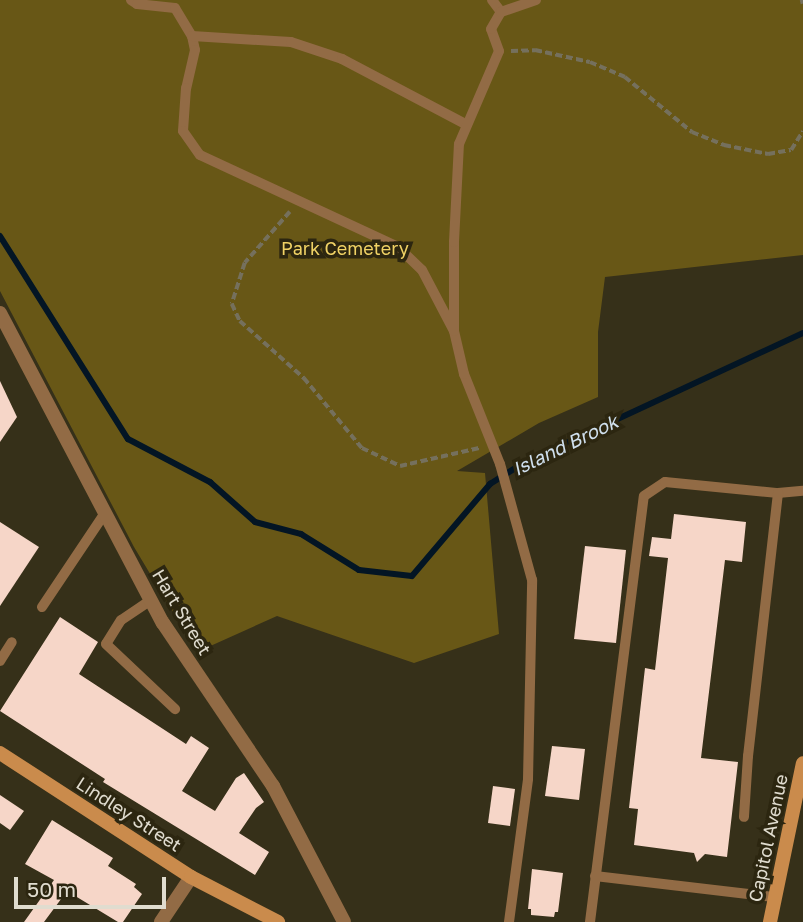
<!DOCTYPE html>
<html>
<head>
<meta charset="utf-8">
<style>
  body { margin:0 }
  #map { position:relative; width:803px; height:922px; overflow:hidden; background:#363019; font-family:"Golos Text",sans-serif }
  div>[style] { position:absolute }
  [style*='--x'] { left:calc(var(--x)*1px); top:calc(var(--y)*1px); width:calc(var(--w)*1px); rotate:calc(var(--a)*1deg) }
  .green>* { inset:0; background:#685716 }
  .stream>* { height:6px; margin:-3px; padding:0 3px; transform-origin:3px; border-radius:3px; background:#031524 }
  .building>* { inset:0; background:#f6d6c8 }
  .path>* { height:3.5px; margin-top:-1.75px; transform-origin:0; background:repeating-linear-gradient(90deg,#75705d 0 7px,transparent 0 10.5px) }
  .lane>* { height:10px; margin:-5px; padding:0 5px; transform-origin:5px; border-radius:5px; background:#926b45 }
  .street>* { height:14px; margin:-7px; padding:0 7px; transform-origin:7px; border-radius:7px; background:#926b45 }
  .secondary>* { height:14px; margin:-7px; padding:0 7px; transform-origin:7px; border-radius:7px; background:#ca8b4c }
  span { translate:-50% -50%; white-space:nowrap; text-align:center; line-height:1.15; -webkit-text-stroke:7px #2c2610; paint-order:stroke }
  .park-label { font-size:18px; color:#f0d265 }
  .street-label { font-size:18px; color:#e0dccf }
  .water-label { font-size:19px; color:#d0e0ee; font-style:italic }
  .scale { position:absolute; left:14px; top:877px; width:152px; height:32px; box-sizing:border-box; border:4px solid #e0dccf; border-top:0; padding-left:9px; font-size:21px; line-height:24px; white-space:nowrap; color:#e0dccf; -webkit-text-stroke:5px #2c2610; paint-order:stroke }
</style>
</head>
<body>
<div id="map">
  <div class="green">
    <div style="clip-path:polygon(0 0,803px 0,803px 255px,605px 277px,598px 332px,598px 397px,539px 423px,457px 471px,485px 473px,499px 634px,414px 663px,277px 616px,197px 652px,134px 547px,0 291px)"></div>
  </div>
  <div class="stream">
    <div style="--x:0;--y:236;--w:240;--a:57.8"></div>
    <div style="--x:128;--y:439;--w:93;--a:27.7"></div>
    <div style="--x:210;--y:482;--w:60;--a:41.6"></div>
    <div style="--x:255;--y:522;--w:48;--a:14.6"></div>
    <div style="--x:301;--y:534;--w:68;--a:31.8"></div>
    <div style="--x:359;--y:570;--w:53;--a:6.5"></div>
    <div style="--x:412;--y:576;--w:121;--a:-49.7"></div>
    <div style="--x:490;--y:484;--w:41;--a:-32.2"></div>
    <div style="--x:525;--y:462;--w:306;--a:-24.9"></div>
  </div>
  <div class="building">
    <div style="clip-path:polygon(0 381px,17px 417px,0 442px)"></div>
    <div style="clip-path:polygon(674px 514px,746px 522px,742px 562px,725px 560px,701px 758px,738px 762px,727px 857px,705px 854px,697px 862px,694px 853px,634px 845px,638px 809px,629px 808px,645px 668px,655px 670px,668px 558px,649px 556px,652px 537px,671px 539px)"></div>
    <div style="clip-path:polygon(0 522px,39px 547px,0 606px)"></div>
    <div style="clip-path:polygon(585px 546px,626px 550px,616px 643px,574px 639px)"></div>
    <div style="clip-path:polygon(60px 617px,98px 642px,79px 674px,186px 744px,191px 736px,209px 748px,182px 791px,215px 811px,236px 778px,244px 773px,264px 802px,256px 808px,239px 833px,269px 852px,255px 875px,103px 782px,105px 779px,0 711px)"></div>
    <div style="clip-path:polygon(552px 746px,585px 749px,579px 800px,545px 796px)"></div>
    <div style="clip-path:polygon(493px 786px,515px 789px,510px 826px,488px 823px)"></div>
    <div style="clip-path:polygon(0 795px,24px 811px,10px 830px,0 823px)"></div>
    <div style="clip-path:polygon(52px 820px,113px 858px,108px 866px,136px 884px,134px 887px,142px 894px,123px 922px,118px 922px,67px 891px,44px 922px,24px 922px,54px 880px,25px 864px)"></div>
    <div style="clip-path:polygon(532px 869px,563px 873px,558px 912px,555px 912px,554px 917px,531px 915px,531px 909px,528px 909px)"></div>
  </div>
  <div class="path">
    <div style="--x:802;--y:0;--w:4;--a:76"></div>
    <div style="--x:511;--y:51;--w:24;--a:-2"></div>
    <div style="--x:535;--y:50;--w:56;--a:12.3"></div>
    <div style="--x:590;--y:62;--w:38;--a:23"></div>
    <div style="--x:625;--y:77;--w:87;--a:39.4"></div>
    <div style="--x:692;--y:132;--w:35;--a:22"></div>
    <div style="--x:724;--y:145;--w:45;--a:11.6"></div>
    <div style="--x:768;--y:154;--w:23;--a:-10"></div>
    <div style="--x:791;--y:150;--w:22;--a:-58"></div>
    <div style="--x:290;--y:212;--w:68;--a:131.4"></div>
    <div style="--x:245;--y:263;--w:43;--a:107.6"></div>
    <div style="--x:232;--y:304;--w:19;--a:65"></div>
    <div style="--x:240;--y:321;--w:86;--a:41.7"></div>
    <div style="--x:304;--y:378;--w:91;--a:50.4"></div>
    <div style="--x:362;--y:448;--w:42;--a:25.3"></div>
    <div style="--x:400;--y:466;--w:81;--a:-12.8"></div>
  </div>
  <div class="lane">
    <div style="--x:131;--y:0;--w:7;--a:34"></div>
    <div style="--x:137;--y:4;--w:38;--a:6"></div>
    <div style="--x:175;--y:8;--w:33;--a:59"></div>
    <div style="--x:192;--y:36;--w:14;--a:78"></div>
    <div style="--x:195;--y:50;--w:39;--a:103"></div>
    <div style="--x:186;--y:88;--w:43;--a:94"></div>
    <div style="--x:183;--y:131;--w:29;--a:55"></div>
    <div style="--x:200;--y:155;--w:218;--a:24.9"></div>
    <div style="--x:398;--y:247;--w:33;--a:44"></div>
    <div style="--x:422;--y:270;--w:67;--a:62.3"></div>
    <div style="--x:492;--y:0;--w:15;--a:53"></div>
    <div style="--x:192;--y:36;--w:99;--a:3.5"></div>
    <div style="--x:291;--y:42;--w:54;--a:18.4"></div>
    <div style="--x:342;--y:59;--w:141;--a:27.8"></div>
    <div style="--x:778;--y:493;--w:25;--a:-5"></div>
    <div style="--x:151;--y:600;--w:36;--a:146"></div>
    <div style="--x:121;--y:620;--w:28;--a:122"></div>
    <div style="--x:106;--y:644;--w:95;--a:43.3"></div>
    <div style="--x:42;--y:607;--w:113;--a:-56.2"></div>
    <div style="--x:0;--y:661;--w:22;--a:-58"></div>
    <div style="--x:595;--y:876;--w:181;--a:6.7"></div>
    <div style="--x:509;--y:922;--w:144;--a:-82.4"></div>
    <div style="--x:528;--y:779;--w:199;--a:-88.8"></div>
    <div style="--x:532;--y:580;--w:120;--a:-105.4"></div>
    <div style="--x:500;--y:464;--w:97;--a:-111.8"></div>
    <div style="--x:464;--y:374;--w:44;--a:-103.1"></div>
    <div style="--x:454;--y:331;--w:89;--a:-90"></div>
    <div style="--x:454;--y:242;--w:98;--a:-87.1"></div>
    <div style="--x:459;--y:144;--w:101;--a:-66.7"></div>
    <div style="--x:499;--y:51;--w:23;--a:-110"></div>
    <div style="--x:491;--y:29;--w:20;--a:-60"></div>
    <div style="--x:501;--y:12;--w:37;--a:-19"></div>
    <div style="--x:590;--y:922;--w:429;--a:-82.8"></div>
    <div style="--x:644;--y:496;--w:25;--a:-34"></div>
    <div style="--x:665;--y:482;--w:114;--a:5.6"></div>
    <div style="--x:778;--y:493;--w:265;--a:96.5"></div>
    <div style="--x:748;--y:756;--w:61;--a:93.8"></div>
  </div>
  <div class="street">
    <div style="--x:0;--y:313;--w:350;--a:62.3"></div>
    <div style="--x:163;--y:623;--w:197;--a:56"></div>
    <div style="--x:273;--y:786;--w:153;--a:62.4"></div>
    <div style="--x:161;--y:922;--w:54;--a:-56.3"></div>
  </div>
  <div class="secondary">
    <div style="--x:0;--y:753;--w:228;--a:33"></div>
    <div style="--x:191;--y:877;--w:98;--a:27.3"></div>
    <div style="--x:770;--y:922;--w:162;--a:-78.3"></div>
  </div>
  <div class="park-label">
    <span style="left:345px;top:248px">Park Cemetery</span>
  </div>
  <div class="street-label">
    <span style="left:182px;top:612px;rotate:59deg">Hart Street</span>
    <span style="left:129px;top:814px;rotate:33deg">Lindley Street</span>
    <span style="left:768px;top:838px;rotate:-78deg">Capitol Avenue</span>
  </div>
  <div class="water-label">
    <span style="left:565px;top:445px;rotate:-26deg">Island Brook</span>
  </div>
  <div class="scale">50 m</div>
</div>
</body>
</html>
